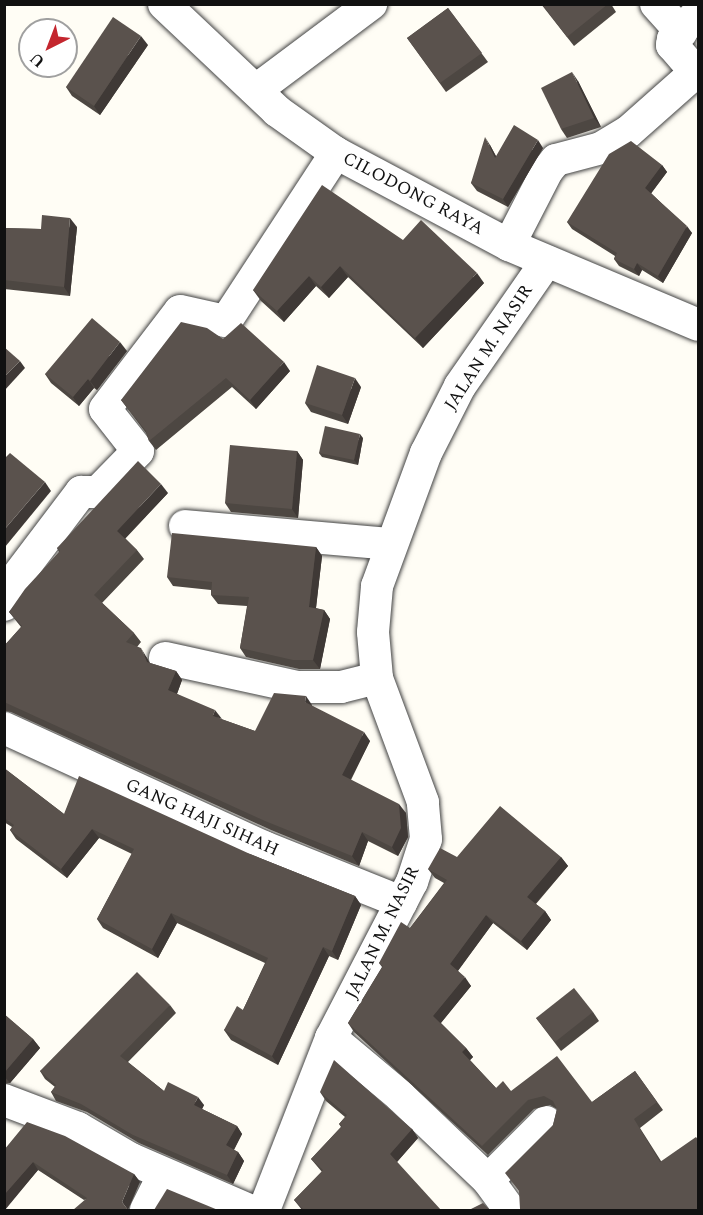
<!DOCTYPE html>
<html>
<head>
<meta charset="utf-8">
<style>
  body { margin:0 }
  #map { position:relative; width:703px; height:1215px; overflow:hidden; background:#fffdf5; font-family:Spectral,serif }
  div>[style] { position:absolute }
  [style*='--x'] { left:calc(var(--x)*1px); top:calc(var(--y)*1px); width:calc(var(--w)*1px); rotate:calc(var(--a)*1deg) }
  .roads { filter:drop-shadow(0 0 2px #444) drop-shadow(0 0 2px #444) }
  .minor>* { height:32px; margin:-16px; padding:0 16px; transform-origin:16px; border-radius:16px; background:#fff }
  .wall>* { inset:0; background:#4d4742 }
  .shaded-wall>* { inset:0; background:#3f3936 }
  .building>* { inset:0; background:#5a524d }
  span { translate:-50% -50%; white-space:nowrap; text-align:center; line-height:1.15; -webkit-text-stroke:6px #fff; paint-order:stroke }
  .street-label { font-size:18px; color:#111 }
  .frame { position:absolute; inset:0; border:6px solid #111; pointer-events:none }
  .north { position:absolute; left:18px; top:18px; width:60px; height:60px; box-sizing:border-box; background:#fff; border:2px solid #a0a0a0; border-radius:50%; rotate:222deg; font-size:16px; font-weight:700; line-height:24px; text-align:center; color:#111 }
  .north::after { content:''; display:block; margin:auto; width:21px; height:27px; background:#c4262e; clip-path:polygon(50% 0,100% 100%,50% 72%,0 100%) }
</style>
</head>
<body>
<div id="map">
  <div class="roads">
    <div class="minor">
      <div style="--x:164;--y:4;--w:156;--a:43.4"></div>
      <div style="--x:277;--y:111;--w:72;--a:35.4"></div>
      <div style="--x:336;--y:153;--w:196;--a:28"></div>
      <div style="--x:509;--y:245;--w:205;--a:22.9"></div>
      <div style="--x:656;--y:4;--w:38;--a:48"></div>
      <div style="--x:256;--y:90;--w:144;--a:-36.8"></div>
      <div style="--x:509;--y:245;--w:83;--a:-62.8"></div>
      <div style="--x:547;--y:171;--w:14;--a:-51"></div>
      <div style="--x:556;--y:160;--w:47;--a:-14.9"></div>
      <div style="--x:601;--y:148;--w:31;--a:-31"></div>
      <div style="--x:628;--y:132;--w:81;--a:-41.5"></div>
      <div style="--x:689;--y:78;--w:10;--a:-66"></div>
      <div style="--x:693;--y:69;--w:32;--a:-131"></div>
      <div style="--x:672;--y:45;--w:6;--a:-81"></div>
      <div style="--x:673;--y:39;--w:36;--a:-46"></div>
      <div style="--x:185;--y:526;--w:206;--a:5"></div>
      <div style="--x:4;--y:605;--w:20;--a:-72"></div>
      <div style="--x:10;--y:586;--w:118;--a:-52.9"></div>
      <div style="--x:81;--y:492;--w:17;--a:0"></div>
      <div style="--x:98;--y:492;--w:57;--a:-45.7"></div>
      <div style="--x:138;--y:451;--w:53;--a:-128.2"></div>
      <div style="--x:105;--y:409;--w:123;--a:-52.6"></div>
      <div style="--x:180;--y:311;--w:47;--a:12.3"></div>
      <div style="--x:226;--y:321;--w:201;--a:-56.8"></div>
      <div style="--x:165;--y:658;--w:135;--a:12.4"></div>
      <div style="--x:297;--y:687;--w:44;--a:0"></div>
      <div style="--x:341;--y:687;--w:37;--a:-14"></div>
      <div style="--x:4;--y:728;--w:286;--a:24.6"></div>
      <div style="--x:264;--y:847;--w:148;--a:21.9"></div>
      <div style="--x:331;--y:1038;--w:90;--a:40"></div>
      <div style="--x:400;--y:1096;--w:122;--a:43.7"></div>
      <div style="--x:488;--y:1180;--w:37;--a:54"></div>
      <div style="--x:4;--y:1100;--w:79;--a:20.7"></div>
      <div style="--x:78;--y:1128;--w:61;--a:30.3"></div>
      <div style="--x:131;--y:1159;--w:129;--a:23.4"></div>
      <div style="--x:488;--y:1180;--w:82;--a:-45"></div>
      <div style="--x:146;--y:1210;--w:40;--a:-63.4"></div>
      <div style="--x:264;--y:1210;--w:185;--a:-68.7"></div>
      <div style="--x:331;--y:1038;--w:176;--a:-62.6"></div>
      <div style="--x:412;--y:882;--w:45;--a:-72"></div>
      <div style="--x:426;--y:839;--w:37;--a:-95"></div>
      <div style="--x:423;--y:802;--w:132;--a:-110.4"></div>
      <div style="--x:377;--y:678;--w:46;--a:-95"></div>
      <div style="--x:373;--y:632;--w:46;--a:-85"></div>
      <div style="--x:377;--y:586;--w:142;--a:-69.8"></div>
      <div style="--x:426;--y:453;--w:75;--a:-63.1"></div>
      <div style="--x:460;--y:386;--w:152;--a:-55.2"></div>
    </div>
  </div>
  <div class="wall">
    <div style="clip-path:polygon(541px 4px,611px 4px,616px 12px,574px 46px)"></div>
    <div style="clip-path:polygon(448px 8px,488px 62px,446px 92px,407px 38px)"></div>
    <div style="clip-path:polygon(148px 45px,100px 115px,72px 96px,66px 87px)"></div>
    <div style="clip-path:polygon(578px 81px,601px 127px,567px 138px,561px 129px)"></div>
    <div style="clip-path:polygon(490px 145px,496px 156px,543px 148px,508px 207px,477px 191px,471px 183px)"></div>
    <div style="clip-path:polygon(662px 165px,667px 172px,651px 193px,692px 233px,663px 283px,642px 270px,639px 276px,619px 266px,614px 259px,615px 256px,572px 229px,567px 222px)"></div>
    <div style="clip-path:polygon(77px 227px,70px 296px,4px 289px,4px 228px,41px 229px)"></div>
    <div style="clip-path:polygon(403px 240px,484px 283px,423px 348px,348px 277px,329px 298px,316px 286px,284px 322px,261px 301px,253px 290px)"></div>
    <div style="clip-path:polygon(223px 339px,290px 371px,256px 409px,232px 387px,156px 450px,149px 441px,146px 433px,121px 400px)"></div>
    <div style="clip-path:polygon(127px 351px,97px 390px,94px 388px,79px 406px,51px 383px,45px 374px)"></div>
    <div style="clip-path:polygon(361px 387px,348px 424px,311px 412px,305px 403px)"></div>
    <div style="clip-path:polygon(363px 438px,358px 465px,322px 457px,319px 453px)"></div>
    <div style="clip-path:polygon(297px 451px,303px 460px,298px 518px,231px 512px,225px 503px)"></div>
    <div style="clip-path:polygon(168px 493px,125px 538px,137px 550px,144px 559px,102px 603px,134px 633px,141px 642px,137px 647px,147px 658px,150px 663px,176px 671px,182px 680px,177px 694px,221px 719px,255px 731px,312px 705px,312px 706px,370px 741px,351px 780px,406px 813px,408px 837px,398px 856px,368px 841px,359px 866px,271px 830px,11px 712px,4px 711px,4px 646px,21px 627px,9px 612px,59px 552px,57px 548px)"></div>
    <div style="clip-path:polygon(316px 547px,322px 556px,316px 608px,324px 610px,330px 619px,320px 669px,299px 669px,246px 657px,240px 648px,247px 606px,218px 604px,211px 595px,211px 590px,173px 586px,167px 577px)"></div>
    <div style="clip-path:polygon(4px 768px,64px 814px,250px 854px,355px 896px,361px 905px,338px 960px,329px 956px,278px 1065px,231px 1040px,224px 1030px,243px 1010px,265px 963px,177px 923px,158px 958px,103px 928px,97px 919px,132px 854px,99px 838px,67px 878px,16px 839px,10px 830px,12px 827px,4px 822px)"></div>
    <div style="clip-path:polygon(457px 857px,561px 857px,568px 866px,536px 904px,545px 911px,551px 920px,527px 950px,493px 923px,458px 971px,471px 986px,441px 1023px,466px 1048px,473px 1057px,470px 1060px,496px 1088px,511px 1091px,592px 1102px,635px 1071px,663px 1110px,640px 1128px,661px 1161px,699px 1210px,520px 1209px,553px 1125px,557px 1109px,550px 1105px,534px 1109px,488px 1155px,354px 1032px,348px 1023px,382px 967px,379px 963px,410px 928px,444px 883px,435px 878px,428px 869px)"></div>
    <div style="clip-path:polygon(170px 1005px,176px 1013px,128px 1062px,164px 1091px,204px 1105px,202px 1109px,237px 1126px,242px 1134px,234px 1150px,238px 1152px,244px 1161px,233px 1184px,139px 1143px,87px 1112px,56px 1101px,51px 1092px,55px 1087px,45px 1079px,40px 1071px)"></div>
    <div style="clip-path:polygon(593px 1012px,599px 1021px,561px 1051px,536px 1018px)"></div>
    <div style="clip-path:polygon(4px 1014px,33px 1039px,40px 1048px,10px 1083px,4px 1084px)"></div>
    <div style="clip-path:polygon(320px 1092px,412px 1129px,418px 1138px,397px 1162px,302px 1210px,294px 1200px,322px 1172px,311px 1159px,341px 1127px,339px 1124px,345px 1117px,326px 1101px)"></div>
    <div style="clip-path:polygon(4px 1150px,134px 1174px,140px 1182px,84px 1200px,38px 1170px,4px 1210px)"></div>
  </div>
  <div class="shaded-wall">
    <div style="clip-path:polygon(141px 36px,148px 45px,100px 115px,94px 106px)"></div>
    <div style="clip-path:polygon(572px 72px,578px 81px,601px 127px,594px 118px)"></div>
    <div style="clip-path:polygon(485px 137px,490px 145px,501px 166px,495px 158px)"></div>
    <div style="clip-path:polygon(538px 140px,543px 148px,508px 207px,503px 199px)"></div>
    <div style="clip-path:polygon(662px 165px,667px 172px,650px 195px,645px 188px)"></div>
    <div style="clip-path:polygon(70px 218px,77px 227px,70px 296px,64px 287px)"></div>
    <div style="clip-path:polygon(687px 226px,692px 233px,663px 283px,658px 276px)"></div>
    <div style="clip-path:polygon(637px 263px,642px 270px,639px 276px,634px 269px)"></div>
    <div style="clip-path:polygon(340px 266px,348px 277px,329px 298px,321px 287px)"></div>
    <div style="clip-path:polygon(477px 273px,484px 283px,423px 348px,415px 338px)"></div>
    <div style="clip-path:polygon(309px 276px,316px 286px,284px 322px,277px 311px)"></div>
    <div style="clip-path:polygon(120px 342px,127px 351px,97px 390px,90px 381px)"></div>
    <div style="clip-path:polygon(20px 361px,25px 368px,4px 391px,4px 377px)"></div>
    <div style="clip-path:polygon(284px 362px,290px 371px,256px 409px,250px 400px)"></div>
    <div style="clip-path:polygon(355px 378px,361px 387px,348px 424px,342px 415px)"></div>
    <div style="clip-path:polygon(88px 379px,94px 388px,79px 406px,73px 397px)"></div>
    <div style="clip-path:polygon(360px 434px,363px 438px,358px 465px,354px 460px)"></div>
    <div style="clip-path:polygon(297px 451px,303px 460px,298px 518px,292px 509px)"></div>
    <div style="clip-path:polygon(45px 482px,51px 491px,5px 547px,4px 530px)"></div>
    <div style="clip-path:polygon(161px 484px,168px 493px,124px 540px,117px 531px)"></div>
    <div style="clip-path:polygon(316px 547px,322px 556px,315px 616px,309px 607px)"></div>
    <div style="clip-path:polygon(324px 610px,330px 619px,320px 669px,313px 660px)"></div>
    <div style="clip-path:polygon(141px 648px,147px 658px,153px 672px,147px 662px)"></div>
    <div style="clip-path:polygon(176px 671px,182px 680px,175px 699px,168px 690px)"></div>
    <div style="clip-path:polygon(306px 696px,312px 705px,311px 711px,305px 702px)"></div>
    <div style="clip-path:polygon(215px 710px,222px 719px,213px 716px)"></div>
    <div style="clip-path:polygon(364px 732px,370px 741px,348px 784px,342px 775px)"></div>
    <div style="clip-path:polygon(399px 804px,406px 813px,408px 837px,398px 856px,392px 847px)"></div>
    <div style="clip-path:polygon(92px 829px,99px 838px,67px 878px,61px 869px)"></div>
    <div style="clip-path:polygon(362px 832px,368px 841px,359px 866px,352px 856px)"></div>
    <div style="clip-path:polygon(561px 857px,568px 866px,533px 906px,527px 897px)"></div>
    <div style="clip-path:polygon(355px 896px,361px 905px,338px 960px,332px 951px)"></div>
    <div style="clip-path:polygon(545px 911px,551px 920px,527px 950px,521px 941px)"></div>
    <div style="clip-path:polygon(171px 913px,177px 923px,158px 958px,152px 949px)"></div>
    <div style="clip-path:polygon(486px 915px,493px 923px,456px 973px,450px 964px)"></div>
    <div style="clip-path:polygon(323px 947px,329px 956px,278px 1065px,272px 1056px)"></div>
    <div style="clip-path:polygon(465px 977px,471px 986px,439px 1025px,433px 1016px)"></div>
    <div style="clip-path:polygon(33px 1039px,40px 1048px,10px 1083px,4px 1076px,4px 1073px)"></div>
    <div style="clip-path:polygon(466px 1048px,473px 1057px,469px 1061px,462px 1052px)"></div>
    <div style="clip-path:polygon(198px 1097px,204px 1105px,200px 1113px,194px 1105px)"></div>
    <div style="clip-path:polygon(237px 1126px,242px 1134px,232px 1153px,226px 1145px)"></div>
    <div style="clip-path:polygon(412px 1129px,418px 1138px,396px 1163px,390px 1154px)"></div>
    <div style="clip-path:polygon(238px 1152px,244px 1161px,233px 1184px,227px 1175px)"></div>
    <div style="clip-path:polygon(33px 1162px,38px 1170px,5px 1210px,4px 1195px)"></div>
    <div style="clip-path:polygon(134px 1174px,140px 1182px,128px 1210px,122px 1202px)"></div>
  </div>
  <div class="building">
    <div style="clip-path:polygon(542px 4px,608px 4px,567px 37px)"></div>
    <div style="clip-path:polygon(448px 8px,482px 53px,440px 83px,407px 38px)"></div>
    <div style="clip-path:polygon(113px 17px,141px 36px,94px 106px,66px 87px)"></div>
    <div style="clip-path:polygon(572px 72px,594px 118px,561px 129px,541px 88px)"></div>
    <div style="clip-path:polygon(514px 125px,538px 140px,503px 199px,471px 183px,485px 137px,495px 158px)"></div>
    <div style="clip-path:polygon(631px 141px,662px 165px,645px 188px,687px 226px,658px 276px,637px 263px,634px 269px,614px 259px,617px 253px,567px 222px,609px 154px)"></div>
    <div style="clip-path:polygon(322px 185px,403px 240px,421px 220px,477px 273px,415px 338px,340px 266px,321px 287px,309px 276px,277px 311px,253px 290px)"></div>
    <div style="clip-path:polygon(42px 215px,70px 218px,64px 287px,4px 280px,4px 228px,41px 229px)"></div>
    <div style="clip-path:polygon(92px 318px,120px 342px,90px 381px,88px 379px,73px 397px,45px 374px)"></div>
    <div style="clip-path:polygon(181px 322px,207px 328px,223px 339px,241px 323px,284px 362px,250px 400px,226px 378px,149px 441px,146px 431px,121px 400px)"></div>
    <div style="clip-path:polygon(4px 347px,20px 361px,4px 377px)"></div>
    <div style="clip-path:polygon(317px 365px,355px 378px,342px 415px,305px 403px)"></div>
    <div style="clip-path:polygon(325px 426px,360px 434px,354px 460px,319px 453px)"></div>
    <div style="clip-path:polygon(230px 445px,297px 451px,292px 509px,225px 503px)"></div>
    <div style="clip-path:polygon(10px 453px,45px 482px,4px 530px,4px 459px)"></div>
    <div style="clip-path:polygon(138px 461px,161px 484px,117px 531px,137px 550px,94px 595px,134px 633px,126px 642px,141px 648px,147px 662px,176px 671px,168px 690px,215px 710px,213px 716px,255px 731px,274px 693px,306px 696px,305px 702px,364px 732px,342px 775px,399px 804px,401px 828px,392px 847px,362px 832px,352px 856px,265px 821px,4px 702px,4px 646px,22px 626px,9px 612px,25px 589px,60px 551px,57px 548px)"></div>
    <div style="clip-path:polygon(172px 533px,316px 547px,309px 607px,324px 610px,313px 660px,293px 660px,240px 648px,249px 597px,211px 595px,212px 582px,167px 577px)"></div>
    <div style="clip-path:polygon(4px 768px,64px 814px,79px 776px,250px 854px,355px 896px,332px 951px,323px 947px,272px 1056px,224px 1030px,237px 1006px,243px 1010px,268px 958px,171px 913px,152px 949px,97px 919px,134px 849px,92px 829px,61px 869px,10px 830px,14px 825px,4px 818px)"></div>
    <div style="clip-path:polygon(500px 806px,561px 857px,527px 897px,545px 911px,521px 941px,486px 915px,450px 964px,465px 977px,433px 1016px,466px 1048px,462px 1052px,496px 1088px,503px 1081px,511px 1091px,557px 1056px,592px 1102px,635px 1071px,657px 1102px,634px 1119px,660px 1162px,696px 1137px,699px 1141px,699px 1210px,518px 1210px,520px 1209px,519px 1191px,505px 1173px,553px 1125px,557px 1109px,553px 1101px,544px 1096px,528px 1100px,482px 1146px,348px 1023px,383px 966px,379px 963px,401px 922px,410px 928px,447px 880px,428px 869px,440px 848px,457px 857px)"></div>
    <div style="clip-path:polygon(137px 972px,170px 1005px,120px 1056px,164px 1091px,168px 1082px,198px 1097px,194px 1105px,237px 1126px,226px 1145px,238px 1152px,227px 1175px,133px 1135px,81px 1104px,51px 1092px,56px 1085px,40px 1071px)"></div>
    <div style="clip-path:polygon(574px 988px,593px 1012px,555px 1042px,536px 1018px)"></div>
    <div style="clip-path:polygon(4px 1014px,33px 1039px,4px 1073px)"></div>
    <div style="clip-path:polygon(334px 1060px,412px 1129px,390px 1154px,441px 1210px,301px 1210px,303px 1209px,294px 1200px,323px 1170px,311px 1159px,342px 1126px,339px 1124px,347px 1115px,320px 1092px)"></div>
    <div style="clip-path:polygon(27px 1122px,65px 1136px,134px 1174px,122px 1202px,128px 1210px,73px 1210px,87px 1198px,33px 1162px,4px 1195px,4px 1150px)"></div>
    <div style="clip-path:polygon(167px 1189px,218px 1210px,154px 1210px)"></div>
    <div style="clip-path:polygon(483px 1203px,490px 1210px,469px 1210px)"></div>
  </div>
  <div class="street-label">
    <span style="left:413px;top:194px;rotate:28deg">CILODONG RAYA</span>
    <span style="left:489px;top:348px;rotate:-57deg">JALAN M. NASIR</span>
    <span style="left:202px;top:818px;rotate:24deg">GANG HAJI SIHAH</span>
    <span style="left:383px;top:933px;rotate:-64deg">JALAN M. NASIR</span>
  </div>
  <div class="frame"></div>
  <div class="north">U</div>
</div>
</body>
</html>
